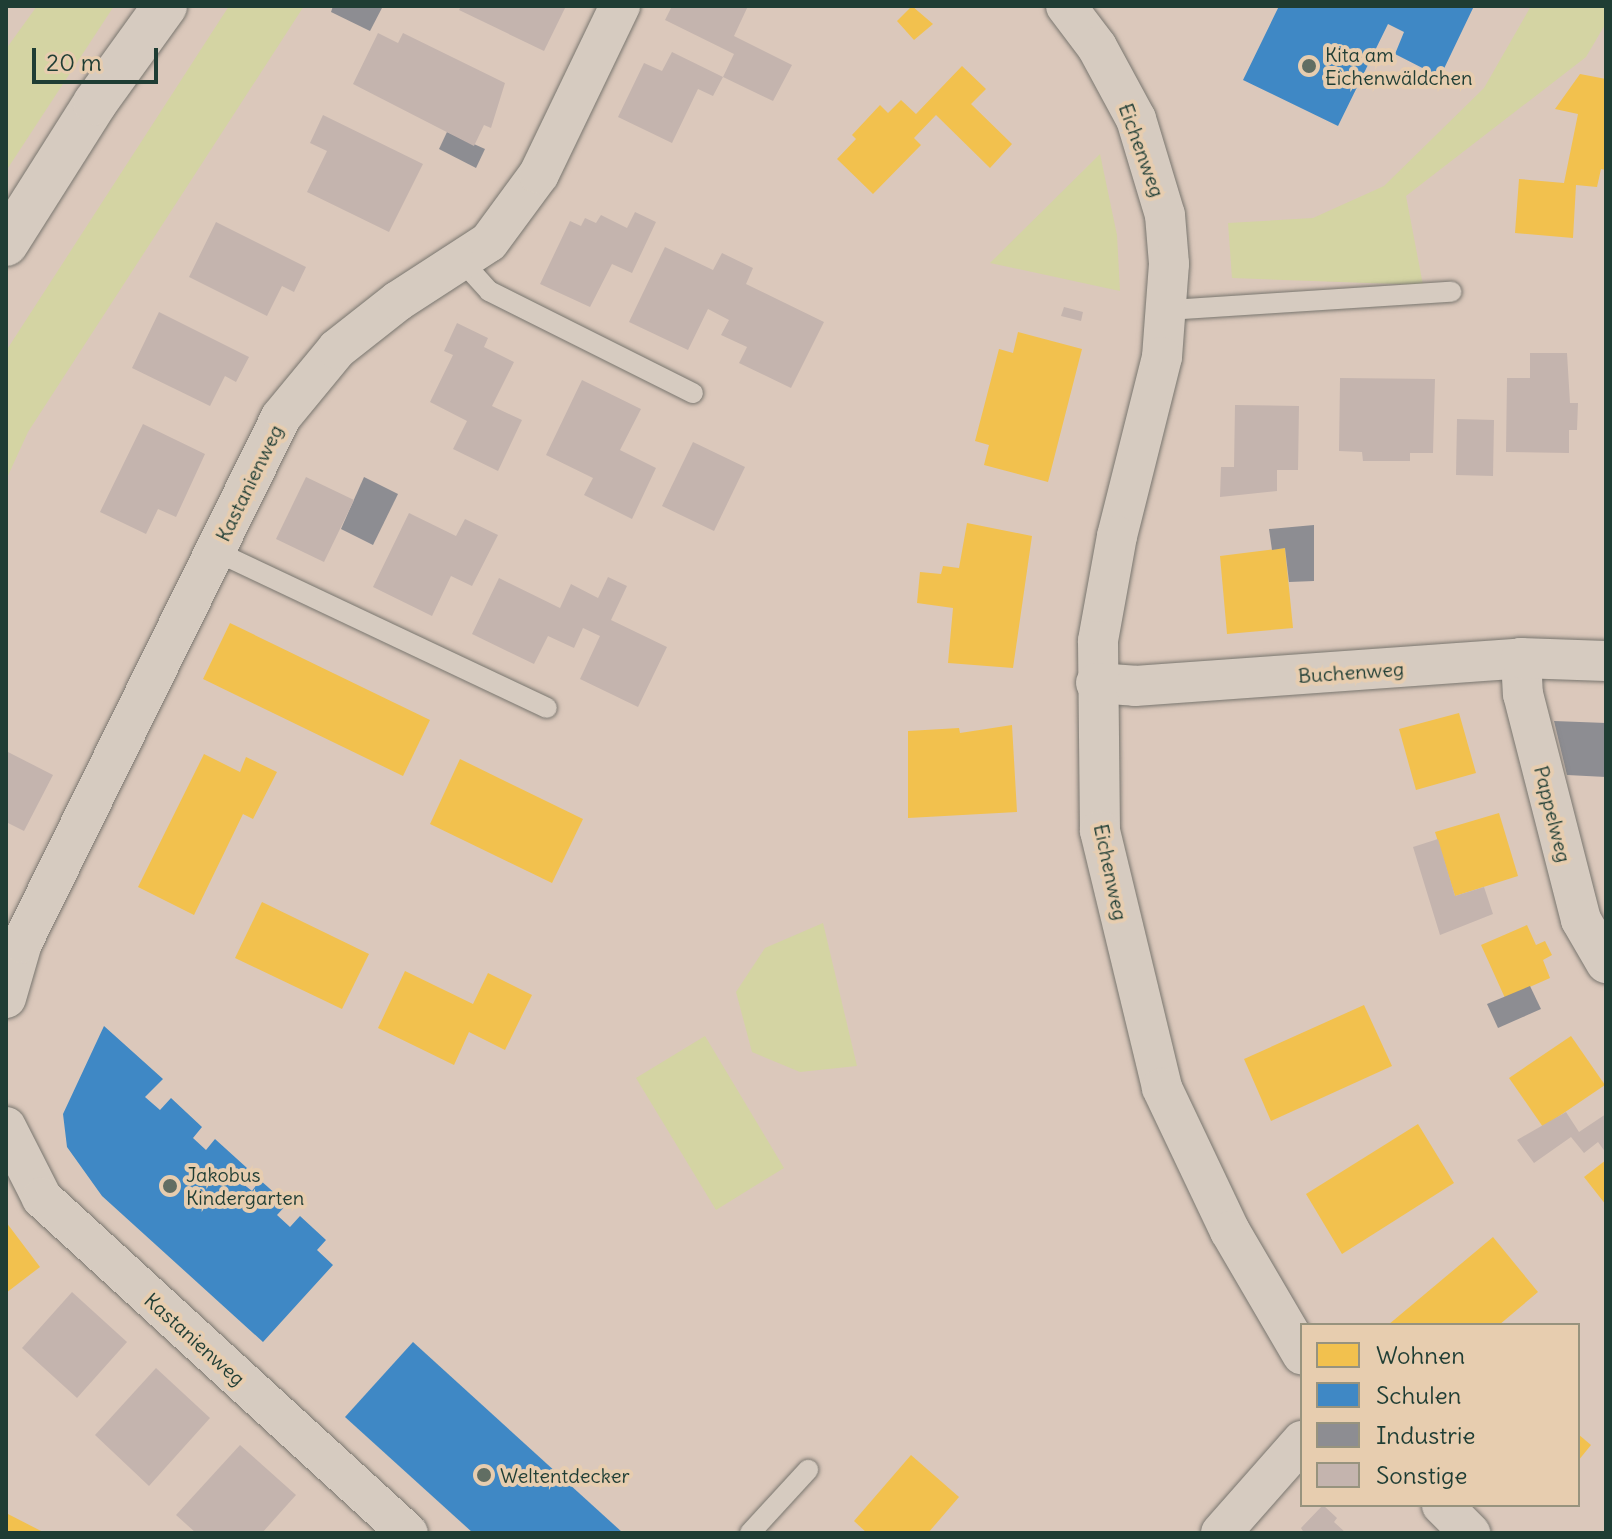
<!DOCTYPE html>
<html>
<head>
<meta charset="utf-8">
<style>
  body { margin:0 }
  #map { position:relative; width:1612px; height:1539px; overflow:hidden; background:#dbc8bb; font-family:Delius,sans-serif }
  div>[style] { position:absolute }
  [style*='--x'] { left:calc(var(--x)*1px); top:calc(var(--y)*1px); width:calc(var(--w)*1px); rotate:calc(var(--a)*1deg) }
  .green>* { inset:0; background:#d4d4a3 }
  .homes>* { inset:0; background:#f2c14e }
  .schools>* { inset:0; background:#3f88c5 }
  .industry>* { inset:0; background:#8d8d92 }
  .building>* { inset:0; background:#c4b4ae }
  .roads { filter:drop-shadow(0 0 2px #79766f) drop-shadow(0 0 2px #79766f) }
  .lane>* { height:20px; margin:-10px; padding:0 10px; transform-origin:10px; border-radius:10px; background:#d6cbc0 }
  .street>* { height:40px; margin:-20px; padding:0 20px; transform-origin:20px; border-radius:20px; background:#d6cbc0 }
  .secondary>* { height:44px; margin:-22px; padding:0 22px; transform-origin:22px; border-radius:22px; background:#d6cbc0 }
  .dots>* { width:22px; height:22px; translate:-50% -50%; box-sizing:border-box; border:4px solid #e7cdaf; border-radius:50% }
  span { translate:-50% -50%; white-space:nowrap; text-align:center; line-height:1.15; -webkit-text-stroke:8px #e7cdaf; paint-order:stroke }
  .poi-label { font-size:20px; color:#1f3d34 }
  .left { translate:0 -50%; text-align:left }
  .street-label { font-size:20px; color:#1f3d34 }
  .frame { position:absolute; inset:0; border:8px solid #1f3d34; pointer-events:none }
  .legend { position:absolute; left:1300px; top:1323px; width:280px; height:184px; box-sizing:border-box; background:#e7cdaf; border:2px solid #97937e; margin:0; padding:10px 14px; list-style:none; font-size:24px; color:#1f3d34 }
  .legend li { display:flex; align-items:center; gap:16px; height:40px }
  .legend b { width:40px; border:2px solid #97937e }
  .scale { position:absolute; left:32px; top:48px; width:126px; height:36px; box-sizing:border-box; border:4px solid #1f3d34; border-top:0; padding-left:10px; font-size:24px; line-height:28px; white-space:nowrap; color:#1f3d34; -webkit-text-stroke:6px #e7cdaf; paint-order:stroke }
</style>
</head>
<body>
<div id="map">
  <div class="green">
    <div style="clip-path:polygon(37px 6px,114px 6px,6px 171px,6px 49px)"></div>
    <div style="clip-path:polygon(229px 6px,304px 6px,28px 432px,6px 480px,6px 351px)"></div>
    <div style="clip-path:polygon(1531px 6px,1606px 6px,1606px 23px,1586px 57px,1406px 196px,1423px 285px,1232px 278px,1228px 223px,1313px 218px,1384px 186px,1484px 88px)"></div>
    <div style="clip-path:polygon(1100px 154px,1117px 235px,1120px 291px,990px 263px)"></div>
    <div style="clip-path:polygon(823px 923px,857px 1066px,800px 1072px,752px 1052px,736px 992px,765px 948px)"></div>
    <div style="clip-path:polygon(705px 1036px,784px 1168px,716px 1210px,636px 1078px)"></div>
  </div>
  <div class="homes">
    <div style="clip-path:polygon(912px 6px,933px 24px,914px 40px,897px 21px)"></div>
    <div style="clip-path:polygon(962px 66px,986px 89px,971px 104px,1012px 144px,990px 168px,936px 115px,914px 138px,921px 145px,873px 194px,837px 159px,856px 139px,852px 135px,880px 105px,888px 113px,901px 100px,916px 114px)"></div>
    <div style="clip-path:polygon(1580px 74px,1606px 79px,1606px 170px,1601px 169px,1597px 187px,1576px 185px,1573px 238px,1515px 233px,1519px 179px,1564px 183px,1578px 114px,1555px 109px)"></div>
    <div style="clip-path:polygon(1018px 332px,1082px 349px,1048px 482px,984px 465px,989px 445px,975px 441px,999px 349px,1013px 353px)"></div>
    <div style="clip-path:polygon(967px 523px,1032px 536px,1013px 668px,948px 663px,953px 608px,917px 603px,920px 572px,941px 574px,943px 566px,959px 568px)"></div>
    <div style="clip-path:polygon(1285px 548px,1293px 628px,1227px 634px,1220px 556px)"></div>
    <div style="clip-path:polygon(230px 623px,430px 720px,403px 776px,203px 679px)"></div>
    <div style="clip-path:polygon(1459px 713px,1476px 773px,1416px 790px,1399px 729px)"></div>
    <div style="clip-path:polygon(1012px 725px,1017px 812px,908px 818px,908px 731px,959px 728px,960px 733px)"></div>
    <div style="clip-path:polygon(204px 754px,240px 772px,246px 757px,277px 772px,253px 819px,243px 814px,194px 915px,138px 887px)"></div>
    <div style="clip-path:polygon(460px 759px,583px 819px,552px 883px,430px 824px)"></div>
    <div style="clip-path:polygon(1499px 813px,1518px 876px,1455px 896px,1435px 832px)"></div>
    <div style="clip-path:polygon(262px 902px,369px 954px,342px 1009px,235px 958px)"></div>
    <div style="clip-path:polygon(1527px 925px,1536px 945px,1545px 941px,1552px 955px,1543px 960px,1550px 978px,1505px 998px,1481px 945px)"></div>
    <div style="clip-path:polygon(405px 971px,473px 1004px,488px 973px,532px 995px,505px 1050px,469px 1032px,454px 1065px,378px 1028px)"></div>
    <div style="clip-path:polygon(1364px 1005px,1392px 1066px,1271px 1121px,1244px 1059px)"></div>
    <div style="clip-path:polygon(1571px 1036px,1605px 1085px,1543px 1127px,1509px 1078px)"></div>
    <div style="clip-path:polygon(1418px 1124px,1454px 1183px,1342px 1254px,1306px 1194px)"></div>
    <div style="clip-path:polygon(1606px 1160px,1606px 1205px,1584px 1177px)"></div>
    <div style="clip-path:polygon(6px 1222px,40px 1267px,6px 1293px)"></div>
    <div style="clip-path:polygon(1493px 1237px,1538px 1292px,1499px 1325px,1388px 1325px)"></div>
    <div style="clip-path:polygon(1578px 1434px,1591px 1445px,1578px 1461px)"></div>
    <div style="clip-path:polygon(911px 1455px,959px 1497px,928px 1533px,867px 1533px,854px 1521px)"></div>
    <div style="clip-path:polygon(6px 1513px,45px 1533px,6px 1533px)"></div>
  </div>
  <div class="schools">
    <div style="clip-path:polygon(1279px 6px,1474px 6px,1440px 77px,1395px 54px,1404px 32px,1388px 24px,1338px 126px,1243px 80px)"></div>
    <div style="clip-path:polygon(104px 1026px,163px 1079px,145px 1097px,160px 1110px,171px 1098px,202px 1127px,193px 1138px,206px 1150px,215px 1139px,247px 1168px,237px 1179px,252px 1191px,260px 1180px,287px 1204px,277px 1215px,290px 1227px,300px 1216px,326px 1240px,317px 1250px,333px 1265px,263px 1342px,102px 1196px,67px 1147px,63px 1114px)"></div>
    <div style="clip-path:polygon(413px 1342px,623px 1533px,473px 1533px,345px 1417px)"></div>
  </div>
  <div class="industry">
    <div style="clip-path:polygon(333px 6px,383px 6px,370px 31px,331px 12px)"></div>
    <div style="clip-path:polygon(447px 132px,485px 149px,476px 168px,439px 149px)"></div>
    <div style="clip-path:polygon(364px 477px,398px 494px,373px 545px,341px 529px)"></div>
    <div style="clip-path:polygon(1314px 525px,1314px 581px,1289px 582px,1285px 548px,1272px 550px,1269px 529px)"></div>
    <div style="clip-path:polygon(1554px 721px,1606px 723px,1606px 777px,1567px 775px)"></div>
    <div style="clip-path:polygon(1530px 986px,1541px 1009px,1498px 1028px,1487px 1004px)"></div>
  </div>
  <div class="building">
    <div style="clip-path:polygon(461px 6px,566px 6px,544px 51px,459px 10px)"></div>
    <div style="clip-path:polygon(672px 6px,748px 6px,734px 36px,792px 65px,773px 101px,723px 77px,713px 96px,698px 89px,672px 143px,618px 117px,644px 63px,662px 71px,672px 52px,723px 77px,734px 54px,665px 20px)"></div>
    <div style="clip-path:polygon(378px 33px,398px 43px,403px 33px,505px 83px,491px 128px,484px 125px,474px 146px,353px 84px)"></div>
    <div style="clip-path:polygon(323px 115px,423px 164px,389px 232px,307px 192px,327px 151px,310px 143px)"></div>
    <div style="clip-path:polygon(635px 212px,656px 222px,632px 273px,612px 264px,590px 307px,540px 284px,570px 221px,581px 226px,585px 218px,596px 223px,601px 215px,627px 228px)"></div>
    <div style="clip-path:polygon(216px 222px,306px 267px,294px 292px,282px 286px,267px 316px,189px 277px)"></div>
    <div style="clip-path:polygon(665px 247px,713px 270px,722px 253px,753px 268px,746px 284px,824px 322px,791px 388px,739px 363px,747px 347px,721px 335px,729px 320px,708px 309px,688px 350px,629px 322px)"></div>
    <div style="clip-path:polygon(1064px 307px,1083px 312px,1081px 321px,1061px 316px)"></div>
    <div style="clip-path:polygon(159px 312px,249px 357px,236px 382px,225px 376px,210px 406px,132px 368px)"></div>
    <div style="clip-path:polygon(457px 323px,488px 338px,484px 347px,514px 362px,492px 406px,522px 420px,498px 471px,453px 449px,467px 421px,430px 402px,453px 355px,444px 351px)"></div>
    <div style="clip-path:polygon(1530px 353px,1567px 353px,1570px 403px,1578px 403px,1577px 430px,1569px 430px,1569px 453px,1506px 452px,1507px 378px,1530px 378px)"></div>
    <div style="clip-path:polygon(1340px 378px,1435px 379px,1433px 453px,1410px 453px,1410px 461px,1363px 461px,1362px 452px,1339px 451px)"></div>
    <div style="clip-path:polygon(582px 380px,641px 409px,620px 450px,656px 468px,632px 519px,584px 495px,593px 478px,546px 455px)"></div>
    <div style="clip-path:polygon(1235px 405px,1299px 406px,1298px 470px,1277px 470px,1277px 491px,1220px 497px,1221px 467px,1234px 467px)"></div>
    <div style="clip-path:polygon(1457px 419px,1494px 420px,1493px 476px,1456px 475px)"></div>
    <div style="clip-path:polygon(143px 424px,205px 454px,176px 517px,158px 509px,146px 534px,100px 512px)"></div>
    <div style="clip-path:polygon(693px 442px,745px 467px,714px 531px,662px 506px)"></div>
    <div style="clip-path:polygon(306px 477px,354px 500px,324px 562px,276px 539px)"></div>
    <div style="clip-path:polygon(409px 513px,456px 536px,465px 519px,498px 535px,472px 586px,451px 576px,432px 616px,373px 587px)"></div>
    <div style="clip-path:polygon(608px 577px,627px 586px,611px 620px,667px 647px,638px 707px,580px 679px,600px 636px,583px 628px,574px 648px,548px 636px,534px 664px,472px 634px,499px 578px,560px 608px,571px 584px,598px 598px)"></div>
    <div style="clip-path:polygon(6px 751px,53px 775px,24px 831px,6px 822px)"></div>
    <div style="clip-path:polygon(1438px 839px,1455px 896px,1484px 887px,1493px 914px,1440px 935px,1413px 847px)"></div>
    <div style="clip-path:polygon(1566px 1112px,1579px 1132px,1606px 1114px,1606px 1153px,1598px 1142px,1584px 1153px,1571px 1137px,1534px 1163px,1517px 1140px)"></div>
    <div style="clip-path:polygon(72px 1292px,127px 1342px,77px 1398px,22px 1348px)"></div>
    <div style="clip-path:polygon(156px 1368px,210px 1418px,149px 1486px,95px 1435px)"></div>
    <div style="clip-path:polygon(240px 1445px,296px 1495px,262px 1533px,196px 1533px,176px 1515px)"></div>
    <div style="clip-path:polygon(1323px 1505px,1337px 1518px,1334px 1522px,1346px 1533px,1304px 1533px,1301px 1528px)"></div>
  </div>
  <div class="roads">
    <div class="lane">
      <div style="--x:461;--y:260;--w:42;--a:47.9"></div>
      <div style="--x:489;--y:291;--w:228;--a:26.6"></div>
      <div style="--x:1169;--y:310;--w:283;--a:-3.7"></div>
      <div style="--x:215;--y:551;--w:367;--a:25.3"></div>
      <div style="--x:750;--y:1533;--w:86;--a:-47.4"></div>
    </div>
    <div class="street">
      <div style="--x:1066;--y:6;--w:51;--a:52.9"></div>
      <div style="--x:1097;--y:47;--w:82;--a:61.6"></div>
      <div style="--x:1136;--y:119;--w:100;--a:73.2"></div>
      <div style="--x:1165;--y:215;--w:49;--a:85.3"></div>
      <div style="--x:1169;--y:264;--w:93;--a:94.3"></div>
      <div style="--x:1162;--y:357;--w:185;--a:104.1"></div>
      <div style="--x:1117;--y:536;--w:107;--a:100.3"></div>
      <div style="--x:1098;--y:641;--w:190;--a:89.4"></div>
      <div style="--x:1100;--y:831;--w:264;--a:76.4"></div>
      <div style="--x:1162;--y:1088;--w:158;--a:64.6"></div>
      <div style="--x:1230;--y:1231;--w:143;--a:59.7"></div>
      <div style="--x:1521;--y:658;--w:36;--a:87"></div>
      <div style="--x:1523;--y:694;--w:233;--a:75.6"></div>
      <div style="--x:1581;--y:920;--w:50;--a:59.8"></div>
      <div style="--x:1096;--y:683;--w:39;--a:4"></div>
      <div style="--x:1135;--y:686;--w:387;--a:-4.1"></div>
      <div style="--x:1521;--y:658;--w:85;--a:2"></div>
      <div style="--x:6;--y:998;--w:57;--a:-73.8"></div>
      <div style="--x:22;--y:943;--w:586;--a:-63.78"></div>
      <div style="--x:281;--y:417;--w:88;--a:-50.5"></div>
      <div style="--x:337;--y:349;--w:78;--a:-38.2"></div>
      <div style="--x:398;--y:301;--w:108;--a:-33"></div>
      <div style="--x:489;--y:242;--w:84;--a:-53.7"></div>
      <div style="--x:539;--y:174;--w:187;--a:-64.3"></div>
      <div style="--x:6;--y:1127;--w:80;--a:63.1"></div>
      <div style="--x:42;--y:1198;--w:496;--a:42.5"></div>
      <div style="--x:1442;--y:1505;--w:40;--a:45"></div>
      <div style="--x:1221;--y:1533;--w:123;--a:-48.6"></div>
    </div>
    <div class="secondary">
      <div style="--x:6;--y:244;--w:167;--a:-57.7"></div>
      <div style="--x:95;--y:103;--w:120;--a:-54.2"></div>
    </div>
  </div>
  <div class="dots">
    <div style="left:1309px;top:66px;background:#616e63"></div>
    <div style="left:170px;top:1186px;background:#616e63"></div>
    <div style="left:484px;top:1475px;background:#616e63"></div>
  </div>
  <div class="poi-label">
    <span class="left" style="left:1325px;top:66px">Kita am<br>Eichenwäldchen</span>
    <span class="left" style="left:186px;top:1186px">Jakobus<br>Kindergarten</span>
    <span class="left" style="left:500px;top:1475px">Weltentdecker</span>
  </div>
  <div class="street-label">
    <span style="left:1142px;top:150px;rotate:70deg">Eichenweg</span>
    <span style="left:249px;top:483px;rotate:-64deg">Kastanienweg</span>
    <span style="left:1351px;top:672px;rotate:-4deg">Buchenweg</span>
    <span style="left:1553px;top:814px;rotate:76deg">Pappelweg</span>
    <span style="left:1111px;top:872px;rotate:78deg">Eichenweg</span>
    <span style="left:195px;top:1339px;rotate:42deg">Kastanienweg</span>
  </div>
  <div class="frame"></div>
  <ul class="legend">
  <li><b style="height:22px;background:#f2c14e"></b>Wohnen</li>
  <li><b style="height:22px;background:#3f88c5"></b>Schulen</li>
  <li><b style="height:22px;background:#8d8d92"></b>Industrie</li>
  <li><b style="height:22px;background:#c4b4ae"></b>Sonstige</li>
  </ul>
  <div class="scale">20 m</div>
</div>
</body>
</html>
